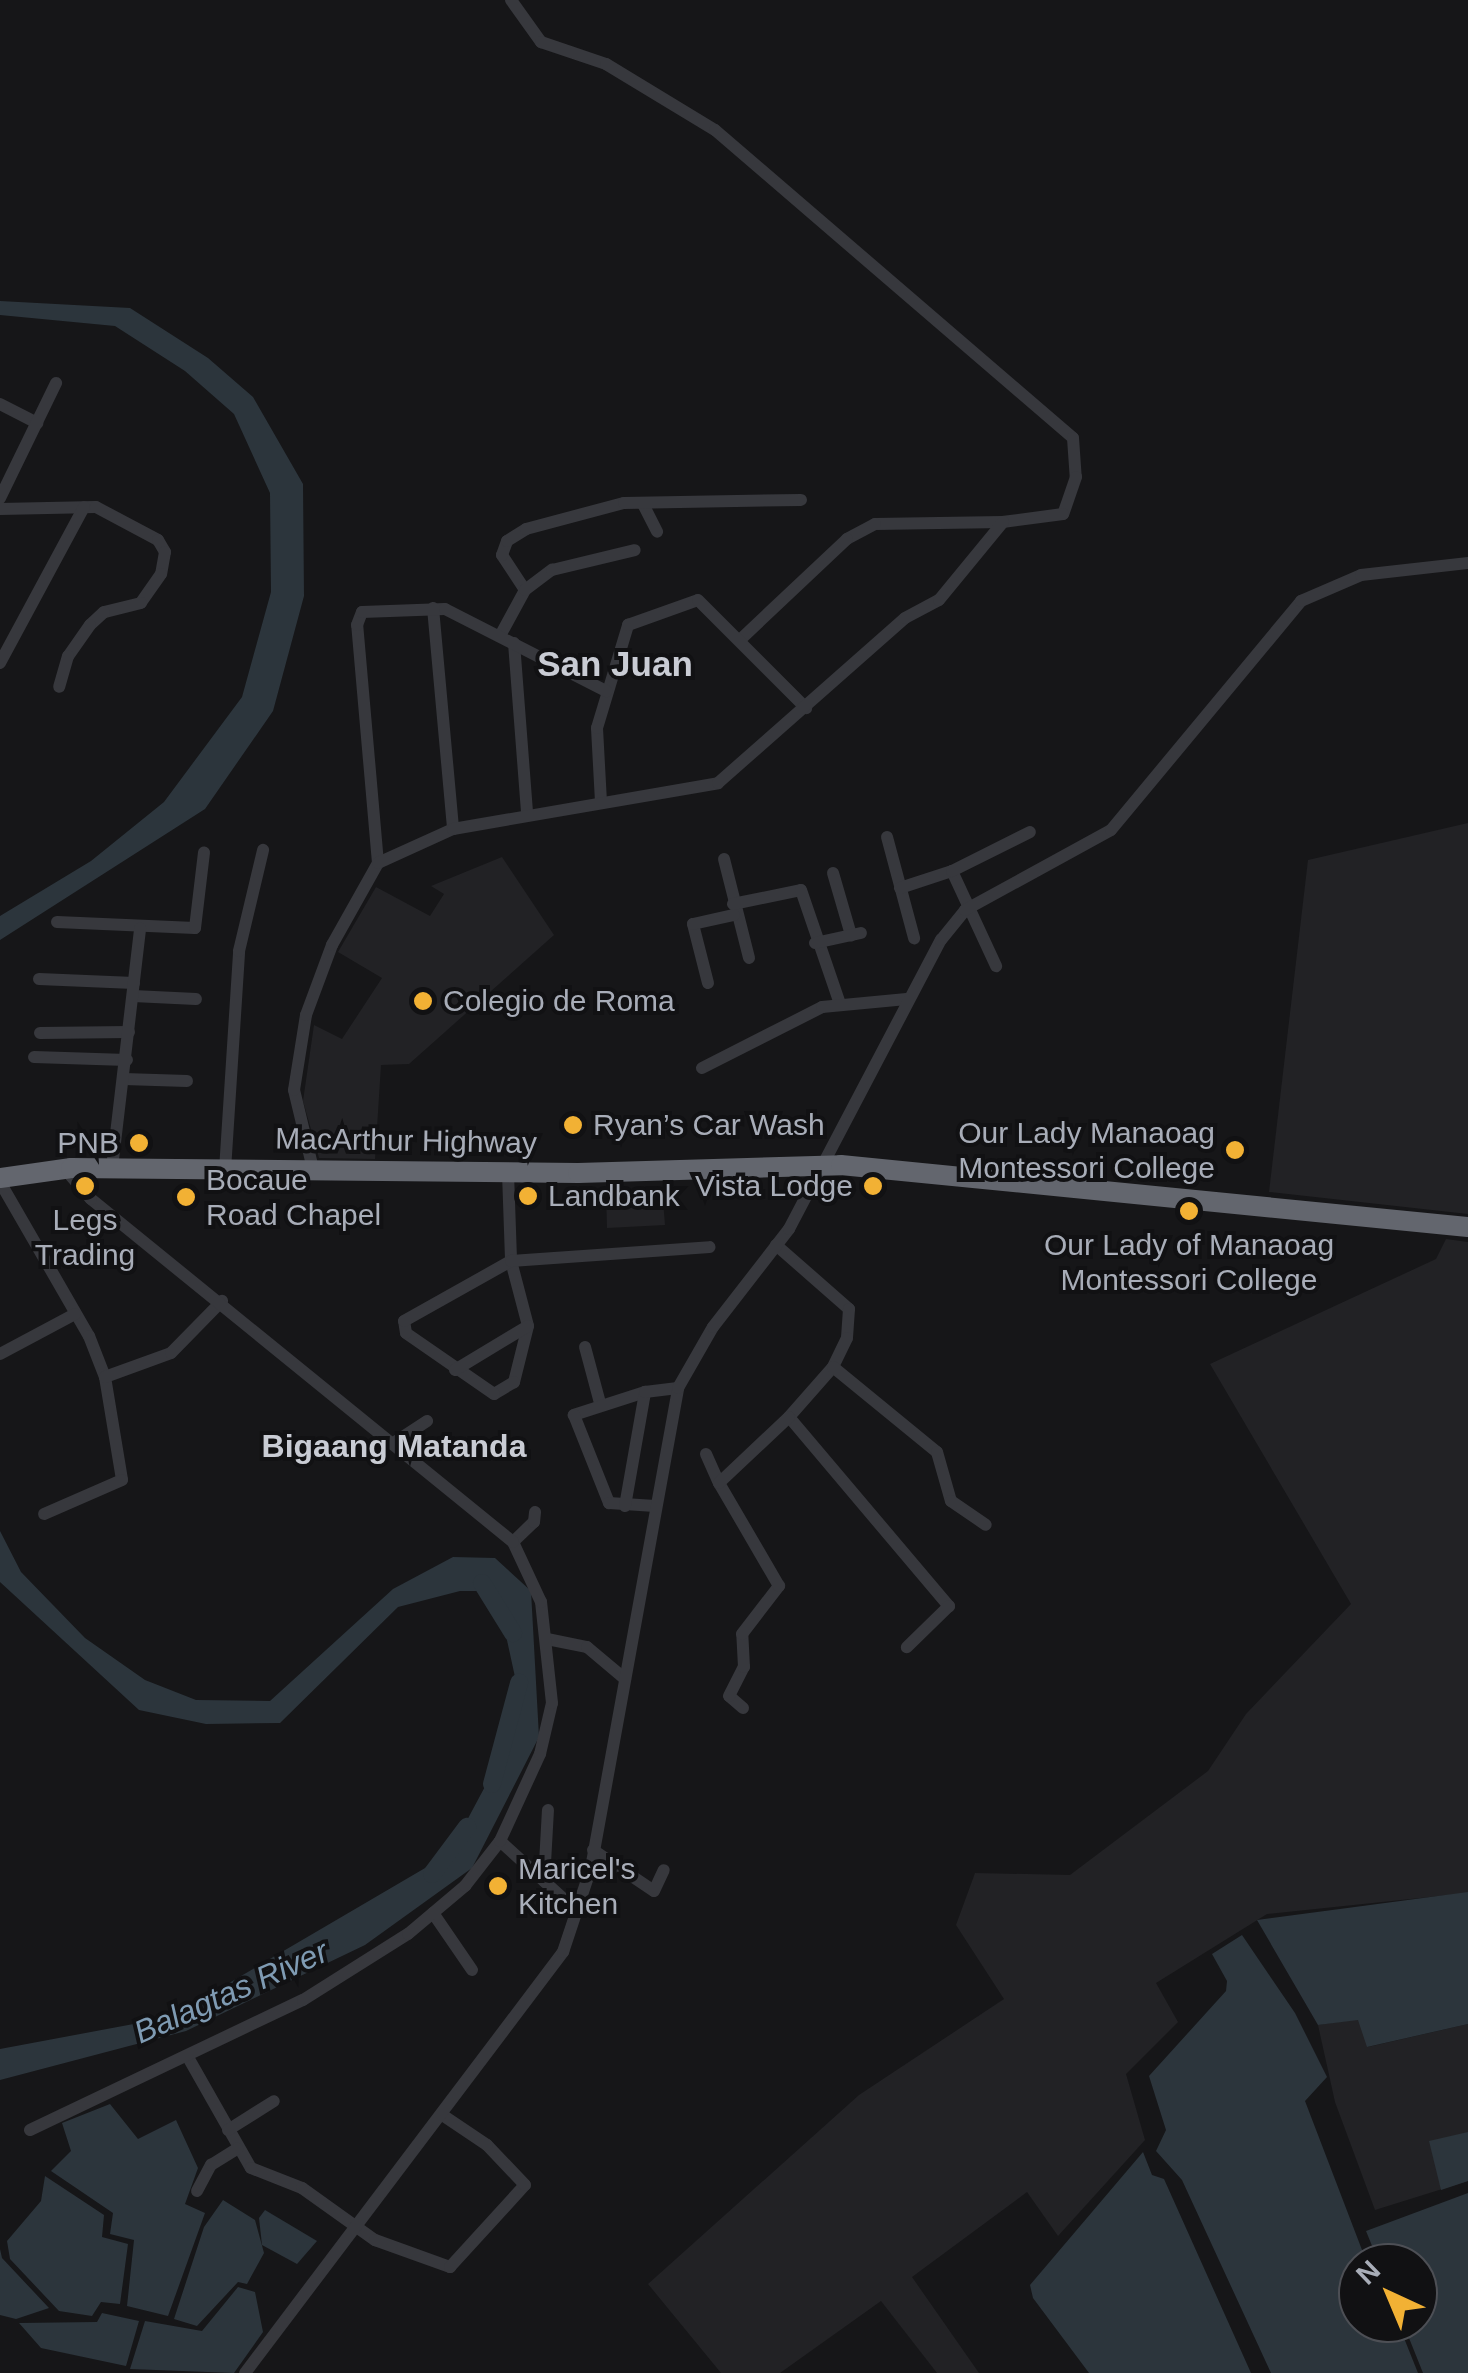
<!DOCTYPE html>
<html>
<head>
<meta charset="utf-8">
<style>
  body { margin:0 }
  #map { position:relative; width:1468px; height:2373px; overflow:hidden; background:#161618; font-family:Helvetica,sans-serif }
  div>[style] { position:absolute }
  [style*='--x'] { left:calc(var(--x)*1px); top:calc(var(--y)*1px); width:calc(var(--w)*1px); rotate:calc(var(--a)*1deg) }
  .built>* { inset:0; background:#222225 }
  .water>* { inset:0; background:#2c353c }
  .river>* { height:18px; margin:-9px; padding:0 9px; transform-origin:9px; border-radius:9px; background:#2c353c }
  .minor>* { height:12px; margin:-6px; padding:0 6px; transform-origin:6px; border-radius:6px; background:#37383d }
  .highway>* { height:20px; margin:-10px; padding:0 10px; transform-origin:10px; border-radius:10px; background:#63666e }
  .dots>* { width:28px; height:28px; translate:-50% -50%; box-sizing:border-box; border:5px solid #111113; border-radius:50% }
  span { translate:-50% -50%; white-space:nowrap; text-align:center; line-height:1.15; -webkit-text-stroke:8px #111113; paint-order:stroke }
  .poi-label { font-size:30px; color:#a8adb8 }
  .left { translate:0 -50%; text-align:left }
  .right { translate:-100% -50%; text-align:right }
  .street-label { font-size:30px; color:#a8adb8 }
  .neighbourhood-label { font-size:32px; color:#c9ccd4; font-weight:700 }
  .water-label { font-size:32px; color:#7f9bb3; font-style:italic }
  .quarter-label { font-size:35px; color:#c9ccd4; font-weight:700 }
  .north { position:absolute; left:1338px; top:2243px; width:100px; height:100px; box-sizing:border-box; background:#111113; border:2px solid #4d4f55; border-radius:50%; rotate:316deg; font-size:28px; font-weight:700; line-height:40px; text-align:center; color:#a8adb8 }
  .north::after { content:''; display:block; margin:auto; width:35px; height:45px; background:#f2b134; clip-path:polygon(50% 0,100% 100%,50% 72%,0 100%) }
</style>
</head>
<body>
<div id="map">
  <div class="built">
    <div style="clip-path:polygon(1468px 823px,1468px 1214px,1269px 1192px,1308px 860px)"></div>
    <div style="clip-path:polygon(502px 857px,554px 935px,409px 1064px,381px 1065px,375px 1159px,319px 1158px,303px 1101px,314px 1025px,342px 1039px,382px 978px,338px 952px,376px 887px,430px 916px,444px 894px,431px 886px)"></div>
    <div style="clip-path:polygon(662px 1188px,665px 1225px,607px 1228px,606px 1190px)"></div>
    <div style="clip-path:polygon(1446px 1239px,1468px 1242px,1468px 1893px,1267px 1914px,1156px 1983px,1178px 2022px,1126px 2074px,1145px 2140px,1058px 2236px,1027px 2192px,912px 2277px,979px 2373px,937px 2373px,881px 2301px,780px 2373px,721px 2373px,648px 2284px,859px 2095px,1004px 1999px,956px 1925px,975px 1873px,1070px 1875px,1208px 1771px,1246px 1714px,1351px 1604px,1210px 1364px,1436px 1259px)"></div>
    <div style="clip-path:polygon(1359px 2019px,1368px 2047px,1468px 2024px,1468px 2181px,1375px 2210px,1335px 2102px,1318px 2025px)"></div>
  </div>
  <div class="water">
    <div style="clip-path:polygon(0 301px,130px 308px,208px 358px,253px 397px,303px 484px,304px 596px,273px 711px,205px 809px,0 940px,0 916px,91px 861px,164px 802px,242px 697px,271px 592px,270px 493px,234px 414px,185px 371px,115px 326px,0 315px)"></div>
    <div style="clip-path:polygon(0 1531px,21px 1572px,85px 1638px,145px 1680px,196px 1700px,270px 1701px,393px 1589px,453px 1557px,495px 1558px,531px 1591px,539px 1737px,472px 1868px,365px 1945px,186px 2031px,0 2080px,0 2049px,171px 2017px,449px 1854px,512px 1736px,515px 1677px,500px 1608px,482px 1591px,460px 1591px,398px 1607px,280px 1723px,206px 1724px,139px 1710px,0 1582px)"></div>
    <div style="clip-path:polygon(1468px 1892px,1468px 2024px,1367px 2047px,1358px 2020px,1318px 2025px,1257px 1920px)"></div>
    <div style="clip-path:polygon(1242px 1935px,1295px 2013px,1327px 2077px,1305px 2101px,1367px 2263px,1358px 2263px,1358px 2323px,1398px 2323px,1418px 2373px,1271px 2373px,1182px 2180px,1156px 2151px,1166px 2130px,1149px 2076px,1226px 1991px,1227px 1981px,1212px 1954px)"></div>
    <div style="clip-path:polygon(110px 2104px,138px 2139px,176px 2120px,198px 2168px,185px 2204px,205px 2213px,168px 2316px,127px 2306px,134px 2240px,110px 2234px,113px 2213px,51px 2171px,71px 2151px,62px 2123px)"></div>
    <div style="clip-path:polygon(1468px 2132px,1468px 2181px,1441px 2190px,1429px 2141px)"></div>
    <div style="clip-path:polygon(1143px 2152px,1152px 2175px,1164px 2179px,1251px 2373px,1089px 2373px,1033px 2298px,1030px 2285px)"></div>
    <div style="clip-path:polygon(45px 2176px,104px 2215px,102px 2237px,128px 2244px,120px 2304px,101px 2302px,92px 2316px,59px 2311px,10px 2259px,7px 2241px,41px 2201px)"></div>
    <div style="clip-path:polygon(1468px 2193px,1468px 2373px,1423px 2373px,1403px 2323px,1418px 2323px,1418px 2263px,1379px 2263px,1366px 2231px)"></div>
    <div style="clip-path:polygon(223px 2200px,255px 2220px,264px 2253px,247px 2284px,238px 2282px,197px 2326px,174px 2319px,204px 2227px)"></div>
    <div style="clip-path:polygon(265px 2210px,317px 2241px,297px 2264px,262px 2245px,259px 2218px)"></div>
    <div style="clip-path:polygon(0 2249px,2px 2258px,49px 2308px,16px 2319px,0 2315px)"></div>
    <div style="clip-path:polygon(238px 2287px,255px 2292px,263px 2332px,234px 2373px,130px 2369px,145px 2321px,202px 2331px)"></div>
    <div style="clip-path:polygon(102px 2313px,139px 2321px,126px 2366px,41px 2348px,19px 2323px,97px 2322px)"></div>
  </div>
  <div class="river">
    <div style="--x:482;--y:1583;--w:59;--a:58.2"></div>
    <div style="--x:492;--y:1784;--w:105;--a:-75"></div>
    <div style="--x:432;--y:1874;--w:59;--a:-53.3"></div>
  </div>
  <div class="minor">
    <div style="--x:511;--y:0;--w:52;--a:54.5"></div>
    <div style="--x:541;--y:42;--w:69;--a:18.7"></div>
    <div style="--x:606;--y:64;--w:127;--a:31.2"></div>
    <div style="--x:715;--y:130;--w:472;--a:40.7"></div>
    <div style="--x:1073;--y:438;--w:39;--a:86"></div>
    <div style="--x:1076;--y:477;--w:39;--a:109"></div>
    <div style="--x:1063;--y:514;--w:61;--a:172.4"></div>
    <div style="--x:1003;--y:522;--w:128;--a:179.1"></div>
    <div style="--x:875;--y:524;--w:32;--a:152"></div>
    <div style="--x:847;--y:539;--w:147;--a:136.7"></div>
    <div style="--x:0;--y:404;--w:42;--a:27.2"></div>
    <div style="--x:0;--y:498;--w:128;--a:-64"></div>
    <div style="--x:643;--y:504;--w:31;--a:63"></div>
    <div style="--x:0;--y:509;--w:96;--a:-1.2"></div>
    <div style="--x:96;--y:507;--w:70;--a:28"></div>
    <div style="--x:158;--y:540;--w:14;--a:60"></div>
    <div style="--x:165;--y:552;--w:22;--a:100"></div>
    <div style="--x:161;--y:574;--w:35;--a:125"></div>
    <div style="--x:141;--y:603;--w:38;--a:166"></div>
    <div style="--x:104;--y:612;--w:19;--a:137"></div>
    <div style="--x:90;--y:625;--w:38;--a:125"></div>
    <div style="--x:68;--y:656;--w:32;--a:106"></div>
    <div style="--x:525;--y:590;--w:42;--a:-123.3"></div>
    <div style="--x:502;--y:555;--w:15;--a:-70"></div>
    <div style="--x:507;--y:541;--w:22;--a:-32"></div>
    <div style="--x:526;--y:529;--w:101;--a:-14.9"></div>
    <div style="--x:624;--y:503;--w:177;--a:-1"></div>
    <div style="--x:433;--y:608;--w:222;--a:84.8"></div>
    <div style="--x:501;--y:634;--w:50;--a:-61.4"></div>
    <div style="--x:525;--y:590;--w:34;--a:-37"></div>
    <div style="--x:552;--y:570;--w:85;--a:-13.5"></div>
    <div style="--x:514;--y:643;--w:169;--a:85.6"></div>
    <div style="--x:0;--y:663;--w:177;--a:-61.7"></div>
    <div style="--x:601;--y:802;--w:74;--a:-93.1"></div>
    <div style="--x:597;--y:728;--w:108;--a:-73.2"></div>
    <div style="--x:628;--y:625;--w:74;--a:-19.7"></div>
    <div style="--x:698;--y:600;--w:153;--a:45"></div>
    <div style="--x:887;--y:837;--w:105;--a:75"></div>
    <div style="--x:724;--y:859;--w:102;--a:75.8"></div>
    <div style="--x:378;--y:863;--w:239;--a:-95"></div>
    <div style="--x:357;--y:625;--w:14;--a:-69"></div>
    <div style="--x:362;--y:612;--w:83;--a:-2.1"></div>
    <div style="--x:445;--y:609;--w:181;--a:27"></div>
    <div style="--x:952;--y:871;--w:105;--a:65.1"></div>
    <div style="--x:833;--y:873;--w:65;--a:73.8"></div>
    <div style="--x:900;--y:888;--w:55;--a:-18.1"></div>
    <div style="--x:952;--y:871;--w:87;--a:-26.6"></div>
    <div style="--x:733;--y:904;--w:69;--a:-11.6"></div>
    <div style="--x:801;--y:890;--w:120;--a:71.1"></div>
    <div style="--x:57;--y:922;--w:138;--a:2.5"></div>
    <div style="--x:195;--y:928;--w:76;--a:-83.2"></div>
    <div style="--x:815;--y:943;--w:47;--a:-12.3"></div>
    <div style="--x:39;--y:979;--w:95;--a:2.4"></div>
    <div style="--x:708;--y:983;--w:61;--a:-104.3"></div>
    <div style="--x:693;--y:924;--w:42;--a:-12.4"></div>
    <div style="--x:133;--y:996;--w:63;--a:2.7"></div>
    <div style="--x:40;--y:1033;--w:89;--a:-0.6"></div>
    <div style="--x:34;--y:1057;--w:93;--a:1.8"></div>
    <div style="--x:702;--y:1068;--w:135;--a:-26.9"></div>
    <div style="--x:822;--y:1007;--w:85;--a:-5.4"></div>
    <div style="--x:124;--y:1079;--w:63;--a:1.8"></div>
    <div style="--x:112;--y:1168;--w:241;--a:-83.3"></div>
    <div style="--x:313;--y:1169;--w:81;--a:-103.5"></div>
    <div style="--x:294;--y:1090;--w:76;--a:-80.9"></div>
    <div style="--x:306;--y:1015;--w:75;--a:-69.6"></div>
    <div style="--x:332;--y:945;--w:94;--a:-60.7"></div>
    <div style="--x:378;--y:863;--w:82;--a:-24.4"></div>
    <div style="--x:453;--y:829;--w:269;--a:-9.8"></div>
    <div style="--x:718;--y:783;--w:249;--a:-41.4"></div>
    <div style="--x:905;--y:618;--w:38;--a:-28"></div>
    <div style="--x:939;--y:600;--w:101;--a:-50.6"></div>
    <div style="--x:225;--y:1170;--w:219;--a:-86.3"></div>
    <div style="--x:239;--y:951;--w:104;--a:-76.6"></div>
    <div style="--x:508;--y:1173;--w:88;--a:88"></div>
    <div style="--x:511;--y:1261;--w:67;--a:75.3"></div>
    <div style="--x:528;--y:1326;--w:58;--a:104"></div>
    <div style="--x:514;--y:1382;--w:23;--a:149"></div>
    <div style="--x:494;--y:1394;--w:107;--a:-145.3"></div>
    <div style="--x:406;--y:1333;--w:12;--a:-99"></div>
    <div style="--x:404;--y:1321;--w:123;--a:-29.3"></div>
    <div style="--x:511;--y:1261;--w:199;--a:-4"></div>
    <div style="--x:0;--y:1182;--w:178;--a:60"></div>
    <div style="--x:89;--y:1336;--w:44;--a:68.7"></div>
    <div style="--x:105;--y:1377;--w:104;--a:80.6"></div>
    <div style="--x:122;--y:1480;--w:85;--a:156.4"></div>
    <div style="--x:776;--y:1245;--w:97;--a:41.2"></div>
    <div style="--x:849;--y:1309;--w:29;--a:94"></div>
    <div style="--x:847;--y:1338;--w:32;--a:116"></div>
    <div style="--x:833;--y:1367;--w:67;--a:131.3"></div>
    <div style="--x:789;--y:1417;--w:248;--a:49.8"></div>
    <div style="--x:949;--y:1606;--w:59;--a:135.7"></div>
    <div style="--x:585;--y:1347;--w:58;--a:75"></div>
    <div style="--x:0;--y:1354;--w:85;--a:-28.1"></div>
    <div style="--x:833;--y:1367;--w:134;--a:39.3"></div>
    <div style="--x:937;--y:1452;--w:51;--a:74.1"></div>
    <div style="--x:951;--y:1501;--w:42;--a:34.4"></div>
    <div style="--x:455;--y:1370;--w:85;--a:-31.1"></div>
    <div style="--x:105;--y:1377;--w:70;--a:-20"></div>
    <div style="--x:171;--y:1353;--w:73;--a:-45.6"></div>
    <div style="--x:645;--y:1392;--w:75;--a:162.1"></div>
    <div style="--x:574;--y:1415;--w:95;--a:68.3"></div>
    <div style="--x:609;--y:1503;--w:46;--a:3.7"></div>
    <div style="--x:392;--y:1444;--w:42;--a:-33.3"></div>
    <div style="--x:706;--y:1454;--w:32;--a:66"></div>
    <div style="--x:625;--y:1506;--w:116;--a:-80"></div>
    <div style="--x:645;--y:1392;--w:33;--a:-7"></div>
    <div style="--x:513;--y:1542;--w:29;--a:-44"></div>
    <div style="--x:534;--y:1522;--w:10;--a:-84"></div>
    <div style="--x:547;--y:1639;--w:41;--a:11.3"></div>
    <div style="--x:587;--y:1647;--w:50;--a:40.1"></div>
    <div style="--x:743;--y:1708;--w:18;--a:-139"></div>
    <div style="--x:729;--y:1696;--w:33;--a:-63"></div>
    <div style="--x:744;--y:1667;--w:33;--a:-93"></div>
    <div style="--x:742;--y:1634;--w:61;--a:-52.4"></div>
    <div style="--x:779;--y:1586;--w:119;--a:-120.2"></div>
    <div style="--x:719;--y:1483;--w:96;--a:-43.3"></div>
    <div style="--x:500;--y:1841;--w:105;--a:42.3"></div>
    <div style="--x:593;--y:1850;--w:73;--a:33.9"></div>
    <div style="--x:654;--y:1891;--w:23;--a:-65"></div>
    <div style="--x:544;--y:1881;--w:71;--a:-86.8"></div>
    <div style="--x:433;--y:1913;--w:69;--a:55.6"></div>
    <div style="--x:189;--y:2059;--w:125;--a:60.4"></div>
    <div style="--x:251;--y:2168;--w:55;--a:21.4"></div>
    <div style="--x:302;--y:2188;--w:90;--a:35.5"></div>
    <div style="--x:375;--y:2240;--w:80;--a:19.8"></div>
    <div style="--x:450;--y:2267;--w:111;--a:-47.6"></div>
    <div style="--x:525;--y:2185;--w:55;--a:-133.5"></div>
    <div style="--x:487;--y:2145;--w:52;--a:-146"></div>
    <div style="--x:30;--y:2130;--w:302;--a:-25.5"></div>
    <div style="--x:303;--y:2000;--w:124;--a:-32.2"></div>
    <div style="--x:408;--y:1934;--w:75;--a:-40.1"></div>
    <div style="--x:465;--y:1886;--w:57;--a:-52.1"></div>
    <div style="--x:500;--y:1841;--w:96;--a:-65.3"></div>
    <div style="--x:540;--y:1754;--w:52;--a:-76.8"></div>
    <div style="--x:552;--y:1703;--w:102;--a:-96.2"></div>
    <div style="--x:541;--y:1602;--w:66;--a:-115"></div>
    <div style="--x:513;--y:1542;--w:544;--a:-140.9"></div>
    <div style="--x:91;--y:1199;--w:41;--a:-131.1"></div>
    <div style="--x:228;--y:2130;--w:54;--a:-32.2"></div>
    <div style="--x:197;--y:2191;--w:30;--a:-62"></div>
    <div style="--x:211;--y:2165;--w:31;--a:-32"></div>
    <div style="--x:245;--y:2373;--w:528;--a:-52.93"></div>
    <div style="--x:563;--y:1952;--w:89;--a:-71.6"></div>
    <div style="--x:591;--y:1868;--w:488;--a:-79.7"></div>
    <div style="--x:678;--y:1388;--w:70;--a:-60.2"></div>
    <div style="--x:713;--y:1327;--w:124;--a:-52.2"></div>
    <div style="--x:789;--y:1229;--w:327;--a:-62.3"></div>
    <div style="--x:941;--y:940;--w:38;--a:-51"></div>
    <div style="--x:965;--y:910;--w:166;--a:-28.7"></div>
    <div style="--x:1111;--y:830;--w:298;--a:-50.3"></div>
    <div style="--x:1301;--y:601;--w:65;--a:-23.4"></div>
    <div style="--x:1361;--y:575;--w:108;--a:-6.4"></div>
  </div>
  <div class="highway">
    <div style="--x:0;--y:1178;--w:72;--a:-8"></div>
    <div style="--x:71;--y:1168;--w:507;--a:0.57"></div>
    <div style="--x:578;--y:1173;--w:263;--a:-1.7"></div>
    <div style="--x:841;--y:1165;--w:630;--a:5.65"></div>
  </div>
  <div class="dots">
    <div style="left:423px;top:1001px;background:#f2b134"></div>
    <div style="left:573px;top:1125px;background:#f2b134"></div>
    <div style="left:139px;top:1143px;background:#f2b134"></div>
    <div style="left:1235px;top:1150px;background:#f2b134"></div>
    <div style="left:85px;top:1186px;background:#f2b134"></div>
    <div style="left:873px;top:1186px;background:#f2b134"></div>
    <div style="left:528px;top:1196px;background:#f2b134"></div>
    <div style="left:186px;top:1197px;background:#f2b134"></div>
    <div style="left:1189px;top:1211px;background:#f2b134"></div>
    <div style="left:498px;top:1886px;background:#f2b134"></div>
  </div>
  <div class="poi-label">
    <span class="left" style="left:443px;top:1001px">Colegio de Roma</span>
    <span class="left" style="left:593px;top:1125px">Ryan’s Car Wash</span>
    <span class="right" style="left:1215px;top:1150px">Our Lady Manaoag<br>Montessori College</span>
    <span class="right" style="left:119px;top:1143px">PNB</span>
    <span class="left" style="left:206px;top:1197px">Bocaue<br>Road Chapel</span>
    <span class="right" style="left:853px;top:1186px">Vista Lodge</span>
    <span class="left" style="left:548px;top:1196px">Landbank</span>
    <span style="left:85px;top:1237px">Legs<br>Trading</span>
    <span style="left:1189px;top:1262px">Our Lady of Manaoag<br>Montessori College</span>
    <span class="left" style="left:518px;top:1886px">Maricel's<br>Kitchen</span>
  </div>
  <div class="street-label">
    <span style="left:406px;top:1141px;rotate:1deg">MacArthur Highway</span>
  </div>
  <div class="neighbourhood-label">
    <span style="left:394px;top:1446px">Bigaang Matanda</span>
  </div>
  <div class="water-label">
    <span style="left:231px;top:1992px;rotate:-24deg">Balagtas River</span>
  </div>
  <div class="quarter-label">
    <span style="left:615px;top:664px">San Juan</span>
  </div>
  <div class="north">N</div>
</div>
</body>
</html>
